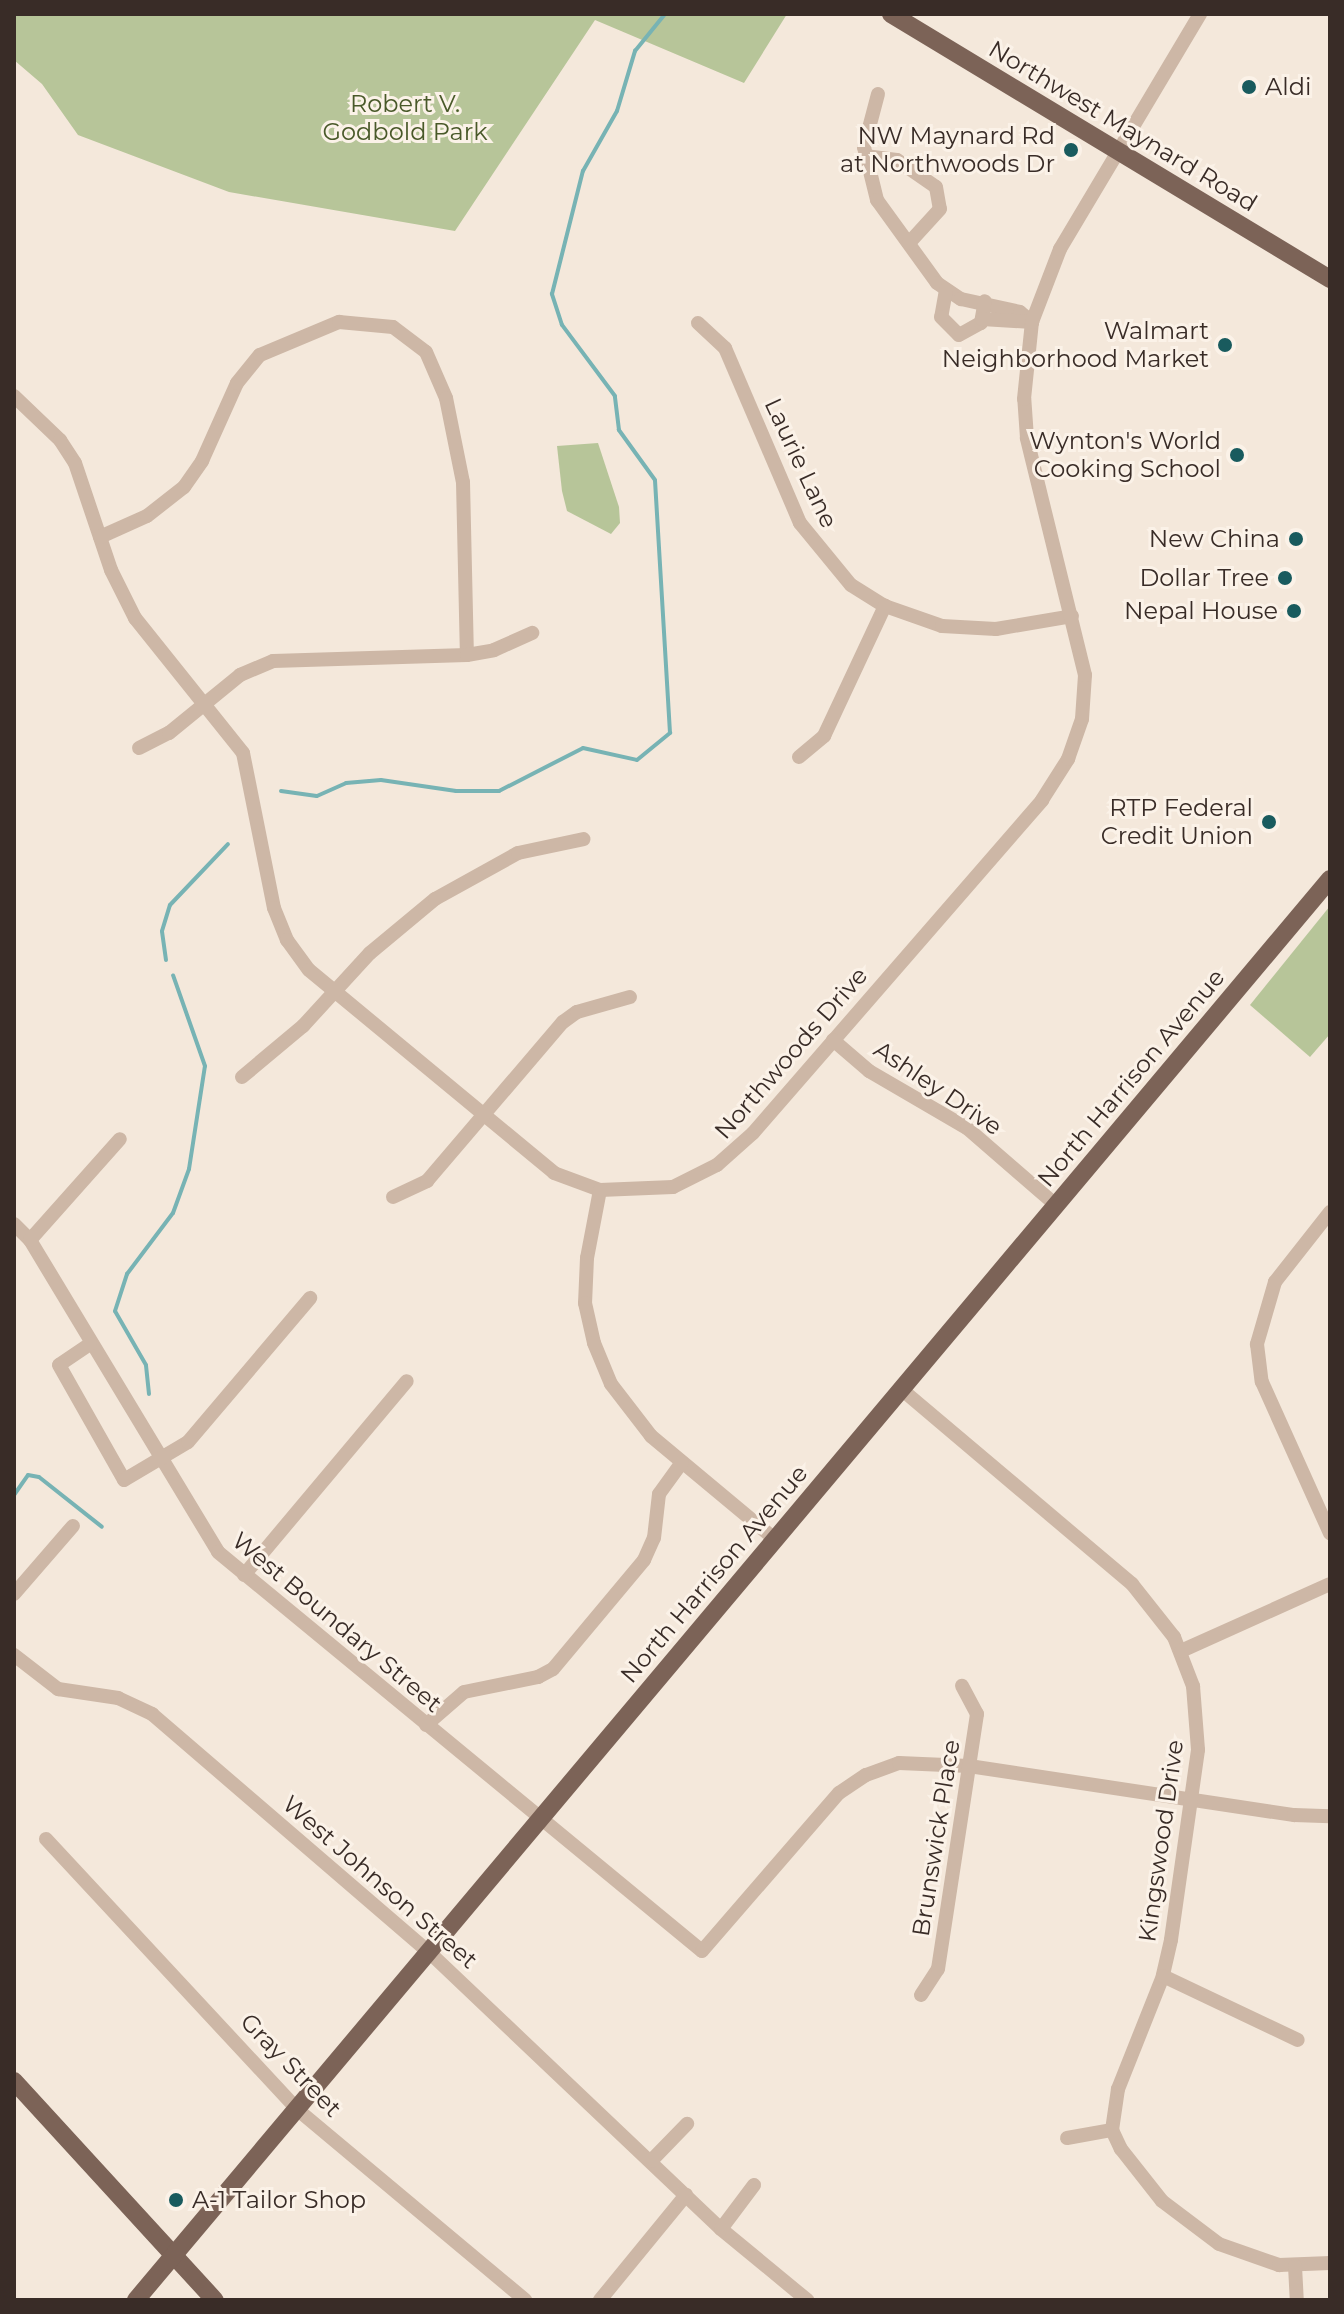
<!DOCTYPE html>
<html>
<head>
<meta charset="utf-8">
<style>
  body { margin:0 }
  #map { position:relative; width:1344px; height:2314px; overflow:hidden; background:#f4e8db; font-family:Montserrat,sans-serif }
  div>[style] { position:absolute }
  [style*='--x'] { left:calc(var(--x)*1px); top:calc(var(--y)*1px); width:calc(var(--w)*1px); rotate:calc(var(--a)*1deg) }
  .green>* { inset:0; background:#b7c599 }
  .stream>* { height:4px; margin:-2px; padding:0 2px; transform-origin:2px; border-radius:2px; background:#77b3b4 }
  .minor>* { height:14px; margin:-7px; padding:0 7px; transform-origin:7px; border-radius:7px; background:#cdb7a6 }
  .major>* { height:18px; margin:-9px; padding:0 9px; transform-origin:9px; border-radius:9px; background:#7c6357 }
  .dots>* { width:22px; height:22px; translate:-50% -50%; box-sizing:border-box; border:4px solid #fbf2e8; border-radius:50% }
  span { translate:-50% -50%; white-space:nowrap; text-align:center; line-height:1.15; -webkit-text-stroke:6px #fbf2e8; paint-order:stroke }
  .poi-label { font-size:24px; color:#392c27 }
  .left { translate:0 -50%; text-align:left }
  .right { translate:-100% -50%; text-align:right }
  .park-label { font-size:24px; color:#495929 }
  .street-label { font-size:24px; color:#392c27 }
  .frame { position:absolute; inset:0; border:16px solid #392c27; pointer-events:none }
</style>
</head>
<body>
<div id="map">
  <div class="green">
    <div style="clip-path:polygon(14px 14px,787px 14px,744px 83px,595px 20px,455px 231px,229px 192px,78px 135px,42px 84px,14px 60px)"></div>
    <div style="clip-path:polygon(598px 443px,619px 507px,620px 523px,611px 534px,567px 511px,562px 491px,557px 446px)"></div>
    <div style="clip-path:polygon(1330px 906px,1330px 1034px,1310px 1057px,1250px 1005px)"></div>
  </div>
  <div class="stream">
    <div style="--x:281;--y:791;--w:36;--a:8"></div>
    <div style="--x:317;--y:796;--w:32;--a:-24"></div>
    <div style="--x:346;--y:783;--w:35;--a:-5"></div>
    <div style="--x:381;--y:780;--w:76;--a:8.3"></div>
    <div style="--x:456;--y:791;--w:43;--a:0"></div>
    <div style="--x:499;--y:791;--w:94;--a:-27.1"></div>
    <div style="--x:583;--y:748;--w:55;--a:12.5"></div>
    <div style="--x:637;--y:760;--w:43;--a:-39.3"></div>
    <div style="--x:670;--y:733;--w:253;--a:-93.4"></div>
    <div style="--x:655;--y:480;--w:62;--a:-125.8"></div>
    <div style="--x:619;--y:430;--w:34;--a:-97"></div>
    <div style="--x:615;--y:396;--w:89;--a:-126.7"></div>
    <div style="--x:562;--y:325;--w:33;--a:-108"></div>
    <div style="--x:552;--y:294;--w:127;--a:-75.9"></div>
    <div style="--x:583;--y:171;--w:69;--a:-60.5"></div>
    <div style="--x:617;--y:111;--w:63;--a:-73.3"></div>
    <div style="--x:635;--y:51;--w:48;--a:-51"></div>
    <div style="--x:166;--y:960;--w:29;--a:-98"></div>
    <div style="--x:162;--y:931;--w:27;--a:-73"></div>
    <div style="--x:170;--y:905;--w:84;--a:-46.4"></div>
    <div style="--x:149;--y:1394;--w:29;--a:-96"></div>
    <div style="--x:146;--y:1365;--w:62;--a:-119.9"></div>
    <div style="--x:115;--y:1311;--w:39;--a:-72"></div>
    <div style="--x:127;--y:1274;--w:76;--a:-53"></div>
    <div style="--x:173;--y:1213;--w:47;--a:-70"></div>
    <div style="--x:189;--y:1169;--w:104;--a:-81.2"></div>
    <div style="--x:205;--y:1066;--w:96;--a:-109.4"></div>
    <div style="--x:14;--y:1495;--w:24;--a:-55"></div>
    <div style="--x:28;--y:1475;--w:11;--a:10"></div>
    <div style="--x:39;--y:1477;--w:80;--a:38.4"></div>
  </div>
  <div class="minor">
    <div style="--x:878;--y:94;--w:55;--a:104.8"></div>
    <div style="--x:864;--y:147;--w:55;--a:76.2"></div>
    <div style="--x:877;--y:200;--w:102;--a:54.1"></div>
    <div style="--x:937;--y:283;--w:29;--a:34"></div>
    <div style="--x:961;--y:299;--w:60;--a:12.4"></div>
    <div style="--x:1020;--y:312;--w:16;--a:40"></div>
    <div style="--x:865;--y:156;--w:32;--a:7"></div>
    <div style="--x:897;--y:160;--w:47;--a:34.7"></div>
    <div style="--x:936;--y:187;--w:22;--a:80"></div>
    <div style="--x:940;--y:209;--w:46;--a:132.4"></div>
    <div style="--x:946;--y:290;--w:27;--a:100"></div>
    <div style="--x:941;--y:317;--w:25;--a:45"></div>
    <div style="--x:959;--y:335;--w:25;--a:-29"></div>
    <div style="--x:981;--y:323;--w:22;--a:-80"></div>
    <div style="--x:982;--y:319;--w:50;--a:3.4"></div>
    <div style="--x:698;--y:323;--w:37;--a:43"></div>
    <div style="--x:725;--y:348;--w:190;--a:66.8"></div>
    <div style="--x:800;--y:523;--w:80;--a:50.6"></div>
    <div style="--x:851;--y:585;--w:40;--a:32"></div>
    <div style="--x:885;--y:606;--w:60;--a:19.3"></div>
    <div style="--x:942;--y:626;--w:54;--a:3.2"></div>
    <div style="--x:996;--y:629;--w:77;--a:-9.7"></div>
    <div style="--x:14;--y:396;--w:64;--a:43.7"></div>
    <div style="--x:60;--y:440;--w:27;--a:57"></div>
    <div style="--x:75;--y:463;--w:113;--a:71.4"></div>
    <div style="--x:111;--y:570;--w:54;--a:63.4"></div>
    <div style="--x:135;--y:618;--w:173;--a:51.3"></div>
    <div style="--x:243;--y:753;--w:158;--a:78.7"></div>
    <div style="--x:274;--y:908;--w:35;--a:68"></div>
    <div style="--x:287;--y:940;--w:37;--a:54"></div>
    <div style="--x:309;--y:970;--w:318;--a:39.6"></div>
    <div style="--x:554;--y:1173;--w:49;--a:20.3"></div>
    <div style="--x:600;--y:1190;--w:73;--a:-2.4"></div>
    <div style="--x:673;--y:1187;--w:49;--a:-26.6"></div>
    <div style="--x:717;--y:1165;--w:48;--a:-41.6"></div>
    <div style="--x:753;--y:1133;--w:441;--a:-49"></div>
    <div style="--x:1042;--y:800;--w:49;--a:-57.6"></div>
    <div style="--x:1068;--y:759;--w:42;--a:-70.7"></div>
    <div style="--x:1082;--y:719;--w:44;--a:-86.1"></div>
    <div style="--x:1085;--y:675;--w:244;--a:-103.8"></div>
    <div style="--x:1027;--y:438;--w:39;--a:-94"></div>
    <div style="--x:1024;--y:399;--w:77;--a:-84.1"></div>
    <div style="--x:1032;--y:322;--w:78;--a:-69"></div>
    <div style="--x:1060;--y:249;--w:274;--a:-59.2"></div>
    <div style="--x:100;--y:537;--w:51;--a:-24.1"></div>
    <div style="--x:147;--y:516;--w:47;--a:-38.1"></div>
    <div style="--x:184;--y:487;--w:32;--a:-55"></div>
    <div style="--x:202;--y:461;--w:85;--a:-65.8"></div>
    <div style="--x:237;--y:383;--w:36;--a:-51"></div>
    <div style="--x:260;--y:355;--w:86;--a:-22.7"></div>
    <div style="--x:339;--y:322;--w:54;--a:5.3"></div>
    <div style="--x:393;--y:327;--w:41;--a:37.1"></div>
    <div style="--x:426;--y:352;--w:50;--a:66.5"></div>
    <div style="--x:446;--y:398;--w:86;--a:78.6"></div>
    <div style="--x:463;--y:482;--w:173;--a:88.7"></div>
    <div style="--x:139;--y:748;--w:34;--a:-27"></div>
    <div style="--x:169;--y:733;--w:92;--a:-39.2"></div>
    <div style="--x:240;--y:675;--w:36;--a:-23"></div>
    <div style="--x:273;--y:661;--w:194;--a:-1.8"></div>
    <div style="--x:467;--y:655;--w:27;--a:-10"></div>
    <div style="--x:494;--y:650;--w:42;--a:-24.1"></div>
    <div style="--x:799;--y:757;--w:33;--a:-40"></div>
    <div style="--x:824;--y:736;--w:144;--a:-64.9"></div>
    <div style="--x:833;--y:1040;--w:48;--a:40.7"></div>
    <div style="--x:869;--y:1071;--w:113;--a:30.2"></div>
    <div style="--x:967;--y:1128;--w:118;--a:40.9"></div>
    <div style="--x:242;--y:1077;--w:80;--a:-39.9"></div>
    <div style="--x:303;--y:1026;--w:99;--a:-47.5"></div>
    <div style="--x:370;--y:953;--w:85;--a:-39.7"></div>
    <div style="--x:435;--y:899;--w:95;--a:-29"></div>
    <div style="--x:518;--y:853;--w:67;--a:-12"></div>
    <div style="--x:600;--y:1190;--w:69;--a:100.8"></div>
    <div style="--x:587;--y:1258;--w:45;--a:92.5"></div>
    <div style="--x:585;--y:1303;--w:41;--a:77.3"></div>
    <div style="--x:594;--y:1343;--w:44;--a:67.5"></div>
    <div style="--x:611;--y:1384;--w:66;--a:52.4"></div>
    <div style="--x:651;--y:1436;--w:163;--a:39.8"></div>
    <div style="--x:393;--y:1197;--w:38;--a:-25"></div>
    <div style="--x:427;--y:1181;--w:209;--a:-49.5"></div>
    <div style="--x:563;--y:1022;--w:17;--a:-36"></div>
    <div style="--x:577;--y:1012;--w:55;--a:-15.8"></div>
    <div style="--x:1330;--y:1212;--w:89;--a:128.2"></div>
    <div style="--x:1275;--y:1282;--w:65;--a:106.2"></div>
    <div style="--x:1257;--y:1344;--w:38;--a:83"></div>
    <div style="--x:1262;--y:1382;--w:166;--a:65.8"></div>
    <div style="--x:14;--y:1224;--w:23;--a:45"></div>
    <div style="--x:30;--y:1240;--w:364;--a:58.9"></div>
    <div style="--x:218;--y:1552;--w:627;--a:39.5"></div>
    <div style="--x:702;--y:1951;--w:209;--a:-49.1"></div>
    <div style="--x:839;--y:1793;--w:32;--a:-34"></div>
    <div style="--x:866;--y:1775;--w:35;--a:-20"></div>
    <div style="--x:899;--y:1763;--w:70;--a:2.5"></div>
    <div style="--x:969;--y:1766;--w:329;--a:8.6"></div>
    <div style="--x:1294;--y:1815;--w:36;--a:2"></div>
    <div style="--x:30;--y:1240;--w:135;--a:-48.3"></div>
    <div style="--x:90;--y:1344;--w:37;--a:146"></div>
    <div style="--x:59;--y:1365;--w:132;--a:60.5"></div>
    <div style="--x:124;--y:1480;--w:74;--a:-30.7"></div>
    <div style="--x:188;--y:1442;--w:189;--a:-49.7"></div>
    <div style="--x:900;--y:1388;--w:304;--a:40.2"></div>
    <div style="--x:1132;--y:1584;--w:68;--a:51.6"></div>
    <div style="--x:1174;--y:1637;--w:53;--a:68.8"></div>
    <div style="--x:1193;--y:1686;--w:64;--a:85.5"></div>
    <div style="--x:1198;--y:1750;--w:192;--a:98.1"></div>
    <div style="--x:1171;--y:1940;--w:37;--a:103"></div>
    <div style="--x:1163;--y:1976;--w:122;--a:111.7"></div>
    <div style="--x:1118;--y:2089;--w:41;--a:98.3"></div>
    <div style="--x:1112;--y:2130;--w:21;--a:65"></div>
    <div style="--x:1121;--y:2149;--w:66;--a:51.7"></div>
    <div style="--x:1162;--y:2201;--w:71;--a:37"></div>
    <div style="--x:1219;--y:2244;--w:64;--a:19.3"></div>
    <div style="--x:1279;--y:2265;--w:51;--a:-2.2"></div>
    <div style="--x:244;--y:1575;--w:253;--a:-50"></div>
    <div style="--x:14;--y:1594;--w:90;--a:-49.1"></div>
    <div style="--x:1181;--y:1651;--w:163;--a:-24.2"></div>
    <div style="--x:14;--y:1655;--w:56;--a:37.7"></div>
    <div style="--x:58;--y:1689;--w:61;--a:8.5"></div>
    <div style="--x:118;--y:1698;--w:38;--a:25"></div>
    <div style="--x:152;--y:1714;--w:367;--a:40.7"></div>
    <div style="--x:430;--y:1953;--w:401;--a:43.5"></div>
    <div style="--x:721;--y:2229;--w:112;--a:39.5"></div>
    <div style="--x:426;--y:1725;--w:50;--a:-41"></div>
    <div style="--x:464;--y:1692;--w:76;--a:-11.5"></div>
    <div style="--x:538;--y:1677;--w:17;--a:-28"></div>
    <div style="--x:553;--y:1669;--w:142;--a:-50.1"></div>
    <div style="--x:644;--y:1560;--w:24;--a:-66"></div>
    <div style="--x:654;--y:1538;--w:44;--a:-83.5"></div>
    <div style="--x:659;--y:1494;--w:39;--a:-54"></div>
    <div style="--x:46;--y:1839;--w:370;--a:47.1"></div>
    <div style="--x:298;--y:2110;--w:296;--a:39.9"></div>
    <div style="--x:1163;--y:1976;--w:149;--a:25.4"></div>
    <div style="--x:921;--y:1995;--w:31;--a:-57"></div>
    <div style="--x:938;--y:1969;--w:258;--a:-81.3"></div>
    <div style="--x:977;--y:1714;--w:32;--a:-118"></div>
    <div style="--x:1067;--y:2138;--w:46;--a:-10.1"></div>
    <div style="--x:651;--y:2161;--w:52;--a:-45.8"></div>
    <div style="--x:721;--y:2229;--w:55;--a:-53.1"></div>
    <div style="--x:1295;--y:2266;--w:34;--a:87"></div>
    <div style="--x:600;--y:2300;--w:136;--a:-50.7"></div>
  </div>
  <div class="major">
    <div style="--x:891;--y:14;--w:513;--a:31.12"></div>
    <div style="--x:14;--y:2081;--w:297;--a:47.5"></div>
    <div style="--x:136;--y:2300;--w:1856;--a:-49.96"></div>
  </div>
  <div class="dots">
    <div style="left:1249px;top:87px;background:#195b5e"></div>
    <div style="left:1071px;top:150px;background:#195b5e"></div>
    <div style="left:1225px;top:345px;background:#195b5e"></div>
    <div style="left:1237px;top:455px;background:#195b5e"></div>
    <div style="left:1296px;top:539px;background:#195b5e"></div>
    <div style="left:1285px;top:578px;background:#195b5e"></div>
    <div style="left:1294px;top:611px;background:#195b5e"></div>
    <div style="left:1269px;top:822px;background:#195b5e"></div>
    <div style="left:176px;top:2200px;background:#195b5e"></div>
  </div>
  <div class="poi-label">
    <span class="left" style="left:1265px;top:87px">Aldi</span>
    <span class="right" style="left:1055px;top:150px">NW Maynard Rd<br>at Northwoods Dr</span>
    <span class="right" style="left:1209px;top:345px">Walmart<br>Neighborhood Market</span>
    <span class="right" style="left:1221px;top:455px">Wynton's World<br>Cooking School</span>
    <span class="right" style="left:1280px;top:539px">New China</span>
    <span class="right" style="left:1269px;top:578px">Dollar Tree</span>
    <span class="right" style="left:1278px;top:611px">Nepal House</span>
    <span class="right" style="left:1253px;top:822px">RTP Federal<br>Credit Union</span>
    <span class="left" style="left:192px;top:2200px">A-1 Tailor Shop</span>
  </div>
  <div class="park-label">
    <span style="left:405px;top:118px">Robert V.<br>Godbold Park</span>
  </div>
  <div class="street-label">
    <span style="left:1123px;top:126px;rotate:31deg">Northwest Maynard Road</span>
    <span style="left:801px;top:463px;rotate:65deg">Laurie Lane</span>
    <span style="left:791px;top:1053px;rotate:-49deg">Northwoods Drive</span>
    <span style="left:1131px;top:1078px;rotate:-50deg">North Harrison Avenue</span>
    <span style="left:938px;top:1088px;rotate:34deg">Ashley Drive</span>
    <span style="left:714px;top:1574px;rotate:-50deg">North Harrison Avenue</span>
    <span style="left:337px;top:1622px;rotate:40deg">West Boundary Street</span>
    <span style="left:936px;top:1838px;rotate:-81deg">Brunswick Place</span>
    <span style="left:1161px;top:1841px;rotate:-82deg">Kingswood Drive</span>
    <span style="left:380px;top:1882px;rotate:41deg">West Johnson Street</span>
    <span style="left:291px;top:2065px;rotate:46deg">Gray Street</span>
  </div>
  <div class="frame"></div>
</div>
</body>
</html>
